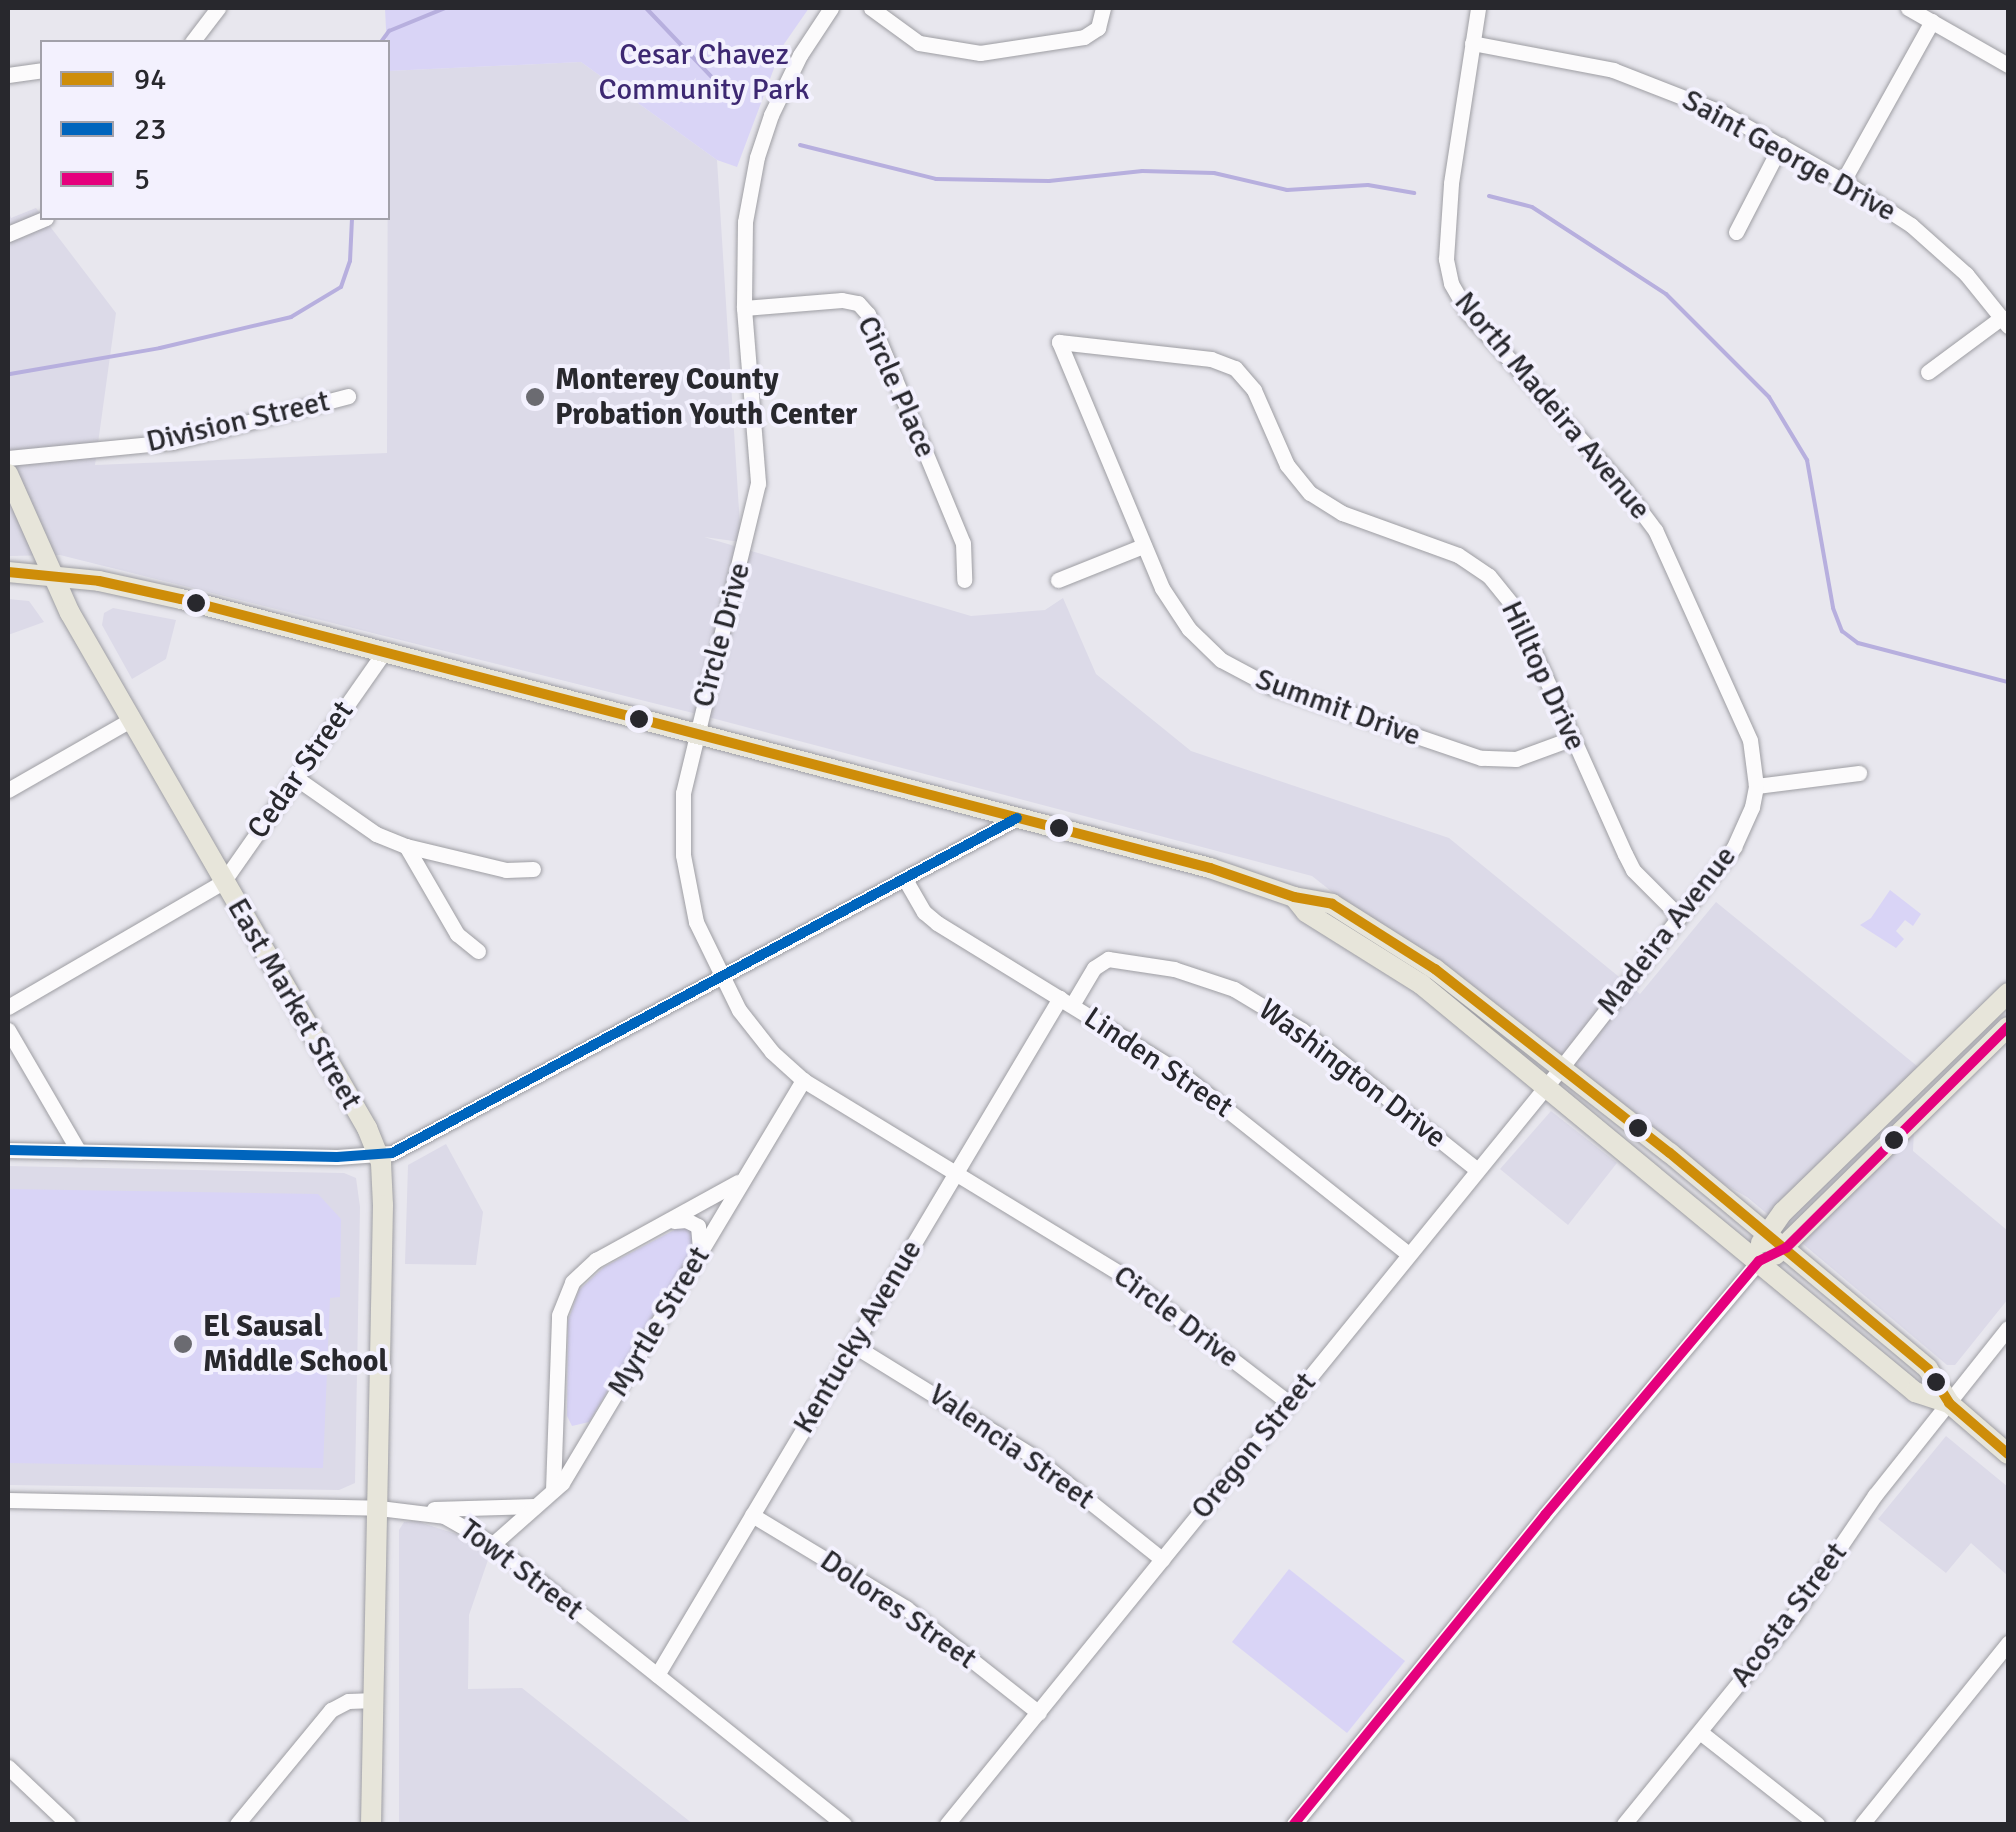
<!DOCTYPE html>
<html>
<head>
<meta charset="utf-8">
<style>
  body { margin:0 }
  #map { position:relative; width:2016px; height:1832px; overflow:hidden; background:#e8e7ee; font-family:Signika,sans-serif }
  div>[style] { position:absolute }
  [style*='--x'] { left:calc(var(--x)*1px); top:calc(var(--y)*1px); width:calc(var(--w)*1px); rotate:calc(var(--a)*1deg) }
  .built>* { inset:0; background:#dcdae8 }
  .green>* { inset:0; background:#d9d4f6 }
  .stream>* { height:4px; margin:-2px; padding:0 2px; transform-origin:2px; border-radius:2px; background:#b7afde }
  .roads { filter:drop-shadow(0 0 2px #9e9ea3) drop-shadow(0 0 2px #9e9ea3) }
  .minor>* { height:15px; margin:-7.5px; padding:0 7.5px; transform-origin:7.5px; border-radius:7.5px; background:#fcfbfc }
  .major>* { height:20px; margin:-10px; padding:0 10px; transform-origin:10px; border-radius:10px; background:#e7e5da }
  .bus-1>* { height:10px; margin:-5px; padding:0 5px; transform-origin:5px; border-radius:5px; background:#ce8d09 }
  .bus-2>* { height:10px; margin:-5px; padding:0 5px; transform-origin:5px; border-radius:5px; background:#0065bd }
  .bus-3>* { height:10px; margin:-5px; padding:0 5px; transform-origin:5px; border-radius:5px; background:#e5007d }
  .dots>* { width:28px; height:28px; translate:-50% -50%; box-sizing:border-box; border:5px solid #f3f1fe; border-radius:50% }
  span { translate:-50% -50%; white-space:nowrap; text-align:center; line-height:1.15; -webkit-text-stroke:8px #f3f1fe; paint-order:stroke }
  .park-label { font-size:30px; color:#3d2872 }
  .street-label { font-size:30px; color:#28282d }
  .poi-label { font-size:30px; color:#28282d; font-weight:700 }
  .left { translate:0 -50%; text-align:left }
  .frame { position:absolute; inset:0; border:10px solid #28282d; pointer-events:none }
  .legend { position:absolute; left:40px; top:40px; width:350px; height:180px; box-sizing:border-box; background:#f3f1fe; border:2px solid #a2a1aa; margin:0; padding:12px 18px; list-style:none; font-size:30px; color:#28282d }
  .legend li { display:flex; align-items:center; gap:20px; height:50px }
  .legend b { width:50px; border:2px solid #a2a1aa }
</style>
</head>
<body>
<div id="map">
  <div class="built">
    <div style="clip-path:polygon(581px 62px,717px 160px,741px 542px,704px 537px,971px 616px,1045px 610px,1063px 598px,1096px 674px,1191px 751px,1449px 838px,1640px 994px,1716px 902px,1917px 1066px,1913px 1151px,2008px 1231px,2008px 1299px,1955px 1365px,1947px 1365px,1747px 1197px,1648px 1141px,1312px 876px,693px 713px,60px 555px,8px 556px,8px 209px,11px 218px,36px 208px,116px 313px,95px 465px,387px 453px,388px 71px)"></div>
    <div style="clip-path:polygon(8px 599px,29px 601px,44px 622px,8px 635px)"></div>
    <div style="clip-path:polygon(113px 608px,176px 620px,166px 659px,132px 679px,102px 625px,104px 613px)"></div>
    <div style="clip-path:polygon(1551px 1111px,1617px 1163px,1568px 1225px,1500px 1169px)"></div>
    <div style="clip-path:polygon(446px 1144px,483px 1212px,476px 1265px,405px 1264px,408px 1165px)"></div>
    <div style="clip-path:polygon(8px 1166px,344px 1173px,356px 1178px,360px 1207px,355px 1483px,339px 1490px,8px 1485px)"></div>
    <div style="clip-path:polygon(1946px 1436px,2008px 1487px,2008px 1576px,1971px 1543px,1946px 1573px,1878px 1519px)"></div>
    <div style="clip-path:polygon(416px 1521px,456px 1534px,489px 1557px,469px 1615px,468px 1689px,522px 1688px,693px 1824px,399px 1824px,399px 1530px,404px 1522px)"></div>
  </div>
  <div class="green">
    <div style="clip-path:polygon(385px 8px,809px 8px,782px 47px,737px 167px,717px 160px,581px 62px,388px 71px)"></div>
    <div style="clip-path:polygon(1890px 890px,1921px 914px,1913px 926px,1905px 920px,1896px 931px,1904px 939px,1896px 948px,1860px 925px,1871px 918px)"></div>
    <div style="clip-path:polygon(8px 1189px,318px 1194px,341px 1219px,340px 1297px,330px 1298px,323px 1468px,8px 1463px)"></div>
    <div style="clip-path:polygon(690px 1226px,697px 1242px,589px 1422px,572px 1426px,567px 1416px,568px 1321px,579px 1290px,604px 1267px,680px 1227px)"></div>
    <div style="clip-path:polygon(1289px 1569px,1405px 1661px,1347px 1733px,1232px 1642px)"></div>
  </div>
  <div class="stream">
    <div style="--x:646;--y:8;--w:113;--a:46.4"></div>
    <div style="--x:381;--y:42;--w:14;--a:-54"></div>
    <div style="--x:389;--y:31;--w:61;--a:-22.3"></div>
    <div style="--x:800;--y:145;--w:140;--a:14"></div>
    <div style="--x:936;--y:179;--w:113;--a:1"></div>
    <div style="--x:1049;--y:181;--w:94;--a:-6.1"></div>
    <div style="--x:1142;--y:171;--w:72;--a:1.6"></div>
    <div style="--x:1214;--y:173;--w:75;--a:13.1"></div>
    <div style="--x:1287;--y:190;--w:81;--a:-3.5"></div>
    <div style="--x:1368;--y:185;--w:47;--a:9.9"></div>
    <div style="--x:1489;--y:196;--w:44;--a:14.3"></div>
    <div style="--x:1532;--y:207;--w:160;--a:33"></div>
    <div style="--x:1666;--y:294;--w:146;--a:45"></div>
    <div style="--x:1769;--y:397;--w:74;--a:58.9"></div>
    <div style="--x:1807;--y:460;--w:150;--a:80"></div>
    <div style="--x:1833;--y:608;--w:25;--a:69"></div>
    <div style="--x:1842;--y:631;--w:20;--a:37"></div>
    <div style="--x:1858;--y:643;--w:155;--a:14.6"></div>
    <div style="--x:10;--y:374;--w:152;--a:-9.8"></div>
    <div style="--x:160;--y:348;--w:135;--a:-13.3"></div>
    <div style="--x:291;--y:317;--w:58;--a:-31"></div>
    <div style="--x:341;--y:287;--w:28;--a:-71"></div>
    <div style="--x:350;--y:261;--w:43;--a:-87.3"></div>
  </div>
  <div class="roads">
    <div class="minor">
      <div style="--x:831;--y:8;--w:56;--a:123.4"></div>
      <div style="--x:800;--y:55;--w:67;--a:115.8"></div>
      <div style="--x:771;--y:115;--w:44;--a:108.4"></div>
      <div style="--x:757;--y:157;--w:66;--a:100.5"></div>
      <div style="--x:745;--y:222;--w:86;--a:90.7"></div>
      <div style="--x:744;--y:308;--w:176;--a:85.4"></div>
      <div style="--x:758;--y:483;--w:319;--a:103.6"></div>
      <div style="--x:683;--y:793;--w:62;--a:90"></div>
      <div style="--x:683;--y:855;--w:68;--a:79"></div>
      <div style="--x:696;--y:922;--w:98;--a:64"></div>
      <div style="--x:739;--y:1010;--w:53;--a:51.8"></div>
      <div style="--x:772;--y:1052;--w:42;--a:42.1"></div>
      <div style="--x:803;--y:1080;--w:373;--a:31.4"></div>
      <div style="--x:1121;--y:1274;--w:212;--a:37.5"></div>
      <div style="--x:871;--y:8;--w:59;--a:36.1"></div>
      <div style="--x:919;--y:43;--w:62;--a:9.3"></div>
      <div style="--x:980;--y:53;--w:105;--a:-8.7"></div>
      <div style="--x:1084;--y:37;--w:17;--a:-33"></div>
      <div style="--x:1098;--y:28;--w:21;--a:-76"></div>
      <div style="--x:1908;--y:8;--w:115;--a:29.7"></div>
      <div style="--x:192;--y:42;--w:43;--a:-52.6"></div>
      <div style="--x:1472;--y:43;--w:144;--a:10.8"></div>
      <div style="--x:1613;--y:70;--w:116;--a:21.3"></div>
      <div style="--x:1721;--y:112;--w:140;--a:29.5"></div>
      <div style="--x:1843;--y:181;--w:81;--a:32.9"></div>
      <div style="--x:1911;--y:225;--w:74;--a:41.7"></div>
      <div style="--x:1966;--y:274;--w:67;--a:51.1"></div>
      <div style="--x:8;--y:75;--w:34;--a:-8"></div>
      <div style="--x:1843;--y:181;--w:183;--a:-60.9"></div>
      <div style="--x:1736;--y:232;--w:98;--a:-62.7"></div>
      <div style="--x:8;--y:234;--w:41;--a:-22.8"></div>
      <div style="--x:744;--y:308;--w:98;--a:-4.7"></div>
      <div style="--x:842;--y:300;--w:16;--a:11"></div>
      <div style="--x:858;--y:303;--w:15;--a:48"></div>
      <div style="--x:868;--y:314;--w:248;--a:67.5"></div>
      <div style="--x:963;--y:543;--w:37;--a:88"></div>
      <div style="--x:1928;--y:372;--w:92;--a:-36.6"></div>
      <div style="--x:8;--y:458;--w:165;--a:-5.6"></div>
      <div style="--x:172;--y:442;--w:182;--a:-14.6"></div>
      <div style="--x:1058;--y:580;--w:92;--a:-21.8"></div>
      <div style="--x:1573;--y:738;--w:61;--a:159.8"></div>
      <div style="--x:1516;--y:759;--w:35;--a:-178"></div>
      <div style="--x:1481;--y:758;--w:223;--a:-161.2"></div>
      <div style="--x:1270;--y:686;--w:55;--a:-152"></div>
      <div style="--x:1221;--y:660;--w:45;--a:-135.9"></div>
      <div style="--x:1189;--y:629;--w:49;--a:-123.4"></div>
      <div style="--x:1162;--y:588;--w:267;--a:-112.7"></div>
      <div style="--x:1059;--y:342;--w:153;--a:6.4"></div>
      <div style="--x:1211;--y:359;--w:26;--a:21"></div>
      <div style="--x:1235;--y:368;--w:29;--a:49"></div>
      <div style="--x:1254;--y:390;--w:82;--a:66.3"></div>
      <div style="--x:1287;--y:465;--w:36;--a:51"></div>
      <div style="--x:1310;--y:493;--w:38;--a:32"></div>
      <div style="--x:1342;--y:513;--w:123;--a:19.9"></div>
      <div style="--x:1458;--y:555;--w:37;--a:34"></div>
      <div style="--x:1489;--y:576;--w:38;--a:51"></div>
      <div style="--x:1513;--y:606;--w:145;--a:65.6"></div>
      <div style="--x:1573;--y:738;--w:127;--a:65.9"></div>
      <div style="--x:1625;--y:854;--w:18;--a:63"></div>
      <div style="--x:1633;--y:870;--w:65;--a:45"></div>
      <div style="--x:296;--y:778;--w:98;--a:35"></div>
      <div style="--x:376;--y:834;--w:32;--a:22"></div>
      <div style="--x:406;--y:846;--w:103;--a:13.5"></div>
      <div style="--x:506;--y:870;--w:27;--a:-2"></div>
      <div style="--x:1756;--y:786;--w:104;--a:-7.2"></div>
      <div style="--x:8;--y:790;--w:141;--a:-29.8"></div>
      <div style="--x:406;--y:846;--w:102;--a:59.9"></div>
      <div style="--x:457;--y:934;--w:27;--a:39"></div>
      <div style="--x:906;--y:881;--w:36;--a:60"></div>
      <div style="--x:924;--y:912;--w:17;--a:40"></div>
      <div style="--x:937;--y:923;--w:288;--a:31.6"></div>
      <div style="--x:1182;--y:1074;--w:289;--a:38.5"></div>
      <div style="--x:1072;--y:1005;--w:43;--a:-59.3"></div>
      <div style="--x:1094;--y:968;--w:17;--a:-33"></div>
      <div style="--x:1108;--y:959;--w:67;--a:8.6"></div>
      <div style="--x:1174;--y:969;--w:63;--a:18.4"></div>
      <div style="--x:1234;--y:989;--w:79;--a:31.1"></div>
      <div style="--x:1302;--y:1030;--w:223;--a:38.6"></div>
      <div style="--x:8;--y:1007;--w:249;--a:-30.2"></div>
      <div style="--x:223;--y:882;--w:282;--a:-55"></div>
      <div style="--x:8;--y:1030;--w:141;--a:59.8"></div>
      <div style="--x:8;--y:1150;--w:329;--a:1.2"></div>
      <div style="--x:337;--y:1157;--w:55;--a:-4.2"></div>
      <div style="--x:392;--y:1153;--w:709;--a:-28.19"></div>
      <div style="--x:674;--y:1221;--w:12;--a:-5"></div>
      <div style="--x:686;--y:1220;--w:13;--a:27"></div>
      <div style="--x:698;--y:1226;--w:25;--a:85"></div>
      <div style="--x:853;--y:1345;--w:213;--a:31.7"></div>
      <div style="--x:1034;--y:1457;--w:164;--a:38.6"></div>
      <div style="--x:553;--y:1490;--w:175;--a:-88"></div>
      <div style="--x:559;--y:1315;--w:35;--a:-68"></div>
      <div style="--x:572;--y:1282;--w:33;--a:-43"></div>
      <div style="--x:596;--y:1260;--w:162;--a:-28.8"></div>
      <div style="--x:8;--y:1500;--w:371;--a:1.2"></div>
      <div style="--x:379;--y:1508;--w:65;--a:7"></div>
      <div style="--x:444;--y:1516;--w:56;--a:29.7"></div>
      <div style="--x:493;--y:1544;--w:449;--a:38.6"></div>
      <div style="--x:434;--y:1509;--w:101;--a:-1.7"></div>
      <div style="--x:752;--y:1515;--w:180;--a:31.1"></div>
      <div style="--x:906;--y:1608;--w:169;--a:38.3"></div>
      <div style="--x:493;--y:1544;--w:92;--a:-41.5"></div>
      <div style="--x:562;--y:1483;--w:470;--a:-59.1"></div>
      <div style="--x:657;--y:1675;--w:788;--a:-59.24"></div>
      <div style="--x:1700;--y:1732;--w:149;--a:38.2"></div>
      <div style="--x:8;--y:1767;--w:83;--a:43.5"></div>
      <div style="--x:237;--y:1824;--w:148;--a:-50.5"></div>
      <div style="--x:331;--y:1710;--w:19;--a:-28"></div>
      <div style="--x:348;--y:1701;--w:27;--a:-2"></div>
      <div style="--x:947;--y:1824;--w:974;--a:-50.92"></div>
      <div style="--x:1561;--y:1068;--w:281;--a:-51.9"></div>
      <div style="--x:1734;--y:847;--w:44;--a:-65.8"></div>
      <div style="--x:1752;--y:807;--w:21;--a:-79"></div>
      <div style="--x:1756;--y:786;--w:46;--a:-97.4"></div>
      <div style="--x:1750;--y:740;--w:230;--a:-114.3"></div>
      <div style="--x:1655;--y:530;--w:54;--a:-126.7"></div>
      <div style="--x:1623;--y:487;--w:233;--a:-131.7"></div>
      <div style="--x:1468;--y:313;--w:34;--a:-120"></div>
      <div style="--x:1451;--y:283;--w:25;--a:-102"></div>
      <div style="--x:1446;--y:259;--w:76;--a:-86.2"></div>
      <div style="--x:1451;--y:183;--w:177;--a:-81.2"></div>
      <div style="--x:1294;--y:1824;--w:398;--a:-50.9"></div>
      <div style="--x:1545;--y:1515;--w:332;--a:-49.9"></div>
      <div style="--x:1624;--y:1824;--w:268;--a:-50.9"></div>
      <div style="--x:1793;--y:1616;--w:146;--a:-55.9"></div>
      <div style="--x:1875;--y:1495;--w:213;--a:-51.5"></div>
      <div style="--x:1862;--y:1824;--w:233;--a:-51.1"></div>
    </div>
    <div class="major">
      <div style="--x:8;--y:474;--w:152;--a:66"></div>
      <div style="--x:70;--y:613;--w:595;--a:60.03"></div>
      <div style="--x:367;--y:1128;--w:38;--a:68"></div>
      <div style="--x:381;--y:1163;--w:42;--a:87.3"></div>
      <div style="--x:383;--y:1205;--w:619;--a:91.11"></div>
      <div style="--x:8;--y:572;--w:91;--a:5.6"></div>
      <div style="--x:99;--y:581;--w:84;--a:12.4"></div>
      <div style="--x:181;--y:599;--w:1064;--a:14.65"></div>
      <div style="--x:1210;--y:868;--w:89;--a:19"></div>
      <div style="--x:1294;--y:897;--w:39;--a:10"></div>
      <div style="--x:1332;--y:904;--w:122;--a:32.3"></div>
      <div style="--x:1435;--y:969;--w:298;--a:38.1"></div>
      <div style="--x:1670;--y:1153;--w:336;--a:39.9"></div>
      <div style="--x:1928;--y:1369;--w:40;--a:58"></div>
      <div style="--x:1949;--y:1403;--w:78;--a:40.8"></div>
      <div style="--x:1294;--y:897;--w:19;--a:51"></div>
      <div style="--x:1306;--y:912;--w:136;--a:32.1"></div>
      <div style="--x:1421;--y:984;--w:641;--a:39.55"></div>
      <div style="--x:1915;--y:1392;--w:36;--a:18"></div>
      <div style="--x:1761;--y:1243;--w:38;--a:-55"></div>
      <div style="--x:1783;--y:1212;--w:314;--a:-44.2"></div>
      <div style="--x:1775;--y:1255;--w:326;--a:-44.4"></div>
    </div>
  </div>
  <div class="bus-1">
    <div style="--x:8;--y:572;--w:91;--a:5.6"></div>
    <div style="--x:99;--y:581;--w:84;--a:12.4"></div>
    <div style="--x:181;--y:599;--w:1064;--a:14.65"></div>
    <div style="--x:1210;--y:868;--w:89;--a:19"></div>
    <div style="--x:1294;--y:897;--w:39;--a:10"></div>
    <div style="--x:1332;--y:904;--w:122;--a:32.3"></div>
    <div style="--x:1435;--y:969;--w:298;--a:38.1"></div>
    <div style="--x:1670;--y:1153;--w:336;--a:39.9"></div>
    <div style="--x:1928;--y:1369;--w:40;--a:58"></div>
    <div style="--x:1949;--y:1403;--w:78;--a:40.8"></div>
  </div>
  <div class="bus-2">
    <div style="--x:8;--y:1150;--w:329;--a:1.2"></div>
    <div style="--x:337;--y:1157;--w:55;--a:-4.2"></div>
    <div style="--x:392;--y:1153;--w:709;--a:-28.19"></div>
  </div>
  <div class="bus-3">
    <div style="--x:1294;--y:1824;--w:398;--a:-50.9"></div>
    <div style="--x:1545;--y:1515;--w:332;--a:-49.9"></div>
    <div style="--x:1759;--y:1261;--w:30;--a:-26"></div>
    <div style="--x:1786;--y:1248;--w:313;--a:-44.9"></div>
  </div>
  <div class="dots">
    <div style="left:535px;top:397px;background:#6b6b71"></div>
    <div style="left:196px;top:603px;background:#28282d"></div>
    <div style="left:639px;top:719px;background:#28282d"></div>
    <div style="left:1059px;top:828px;background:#28282d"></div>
    <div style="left:1638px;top:1128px;background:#28282d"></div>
    <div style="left:1894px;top:1140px;background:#28282d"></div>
    <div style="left:183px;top:1344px;background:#6b6b71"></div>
    <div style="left:1936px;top:1382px;background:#28282d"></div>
  </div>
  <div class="park-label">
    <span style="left:704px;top:72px">Cesar Chavez<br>Community Park</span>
  </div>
  <div class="street-label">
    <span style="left:1789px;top:156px;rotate:29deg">Saint George Drive</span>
    <span style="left:896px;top:387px;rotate:66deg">Circle Place</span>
    <span style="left:1552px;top:406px;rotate:50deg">North Madeira Avenue</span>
    <span style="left:238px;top:422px;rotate:-13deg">Division Street</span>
    <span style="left:722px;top:635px;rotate:-75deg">Circle Drive</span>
    <span style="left:1543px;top:676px;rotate:65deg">Hilltop Drive</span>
    <span style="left:1338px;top:708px;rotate:20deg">Summit Drive</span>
    <span style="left:301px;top:770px;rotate:-55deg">Cedar Street</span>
    <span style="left:1667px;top:931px;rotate:-52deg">Madeira Avenue</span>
    <span style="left:294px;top:1004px;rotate:60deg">East Market Street</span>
    <span style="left:1158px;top:1063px;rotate:34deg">Linden Street</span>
    <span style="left:1352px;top:1074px;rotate:37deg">Washington Drive</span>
    <span style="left:1176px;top:1317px;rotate:37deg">Circle Drive</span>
    <span style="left:659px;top:1322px;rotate:-59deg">Myrtle Street</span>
    <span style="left:858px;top:1337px;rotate:-59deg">Kentucky Avenue</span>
    <span style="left:1254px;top:1446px;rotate:-51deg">Oregon Street</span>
    <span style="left:1011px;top:1447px;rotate:35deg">Valencia Street</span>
    <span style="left:521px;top:1570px;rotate:37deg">Towt Street</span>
    <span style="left:898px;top:1610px;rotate:35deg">Dolores Street</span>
    <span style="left:1789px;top:1615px;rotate:-53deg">Acosta Street</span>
  </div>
  <div class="poi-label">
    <span class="left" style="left:555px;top:397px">Monterey County<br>Probation Youth Center</span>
    <span class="left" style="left:203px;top:1344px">El Sausal<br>Middle School</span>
  </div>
  <div class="frame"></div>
  <ul class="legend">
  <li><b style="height:12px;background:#ce8d09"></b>94</li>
  <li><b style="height:12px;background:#0065bd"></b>23</li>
  <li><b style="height:12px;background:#e5007d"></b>5</li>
  </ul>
</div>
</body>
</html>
